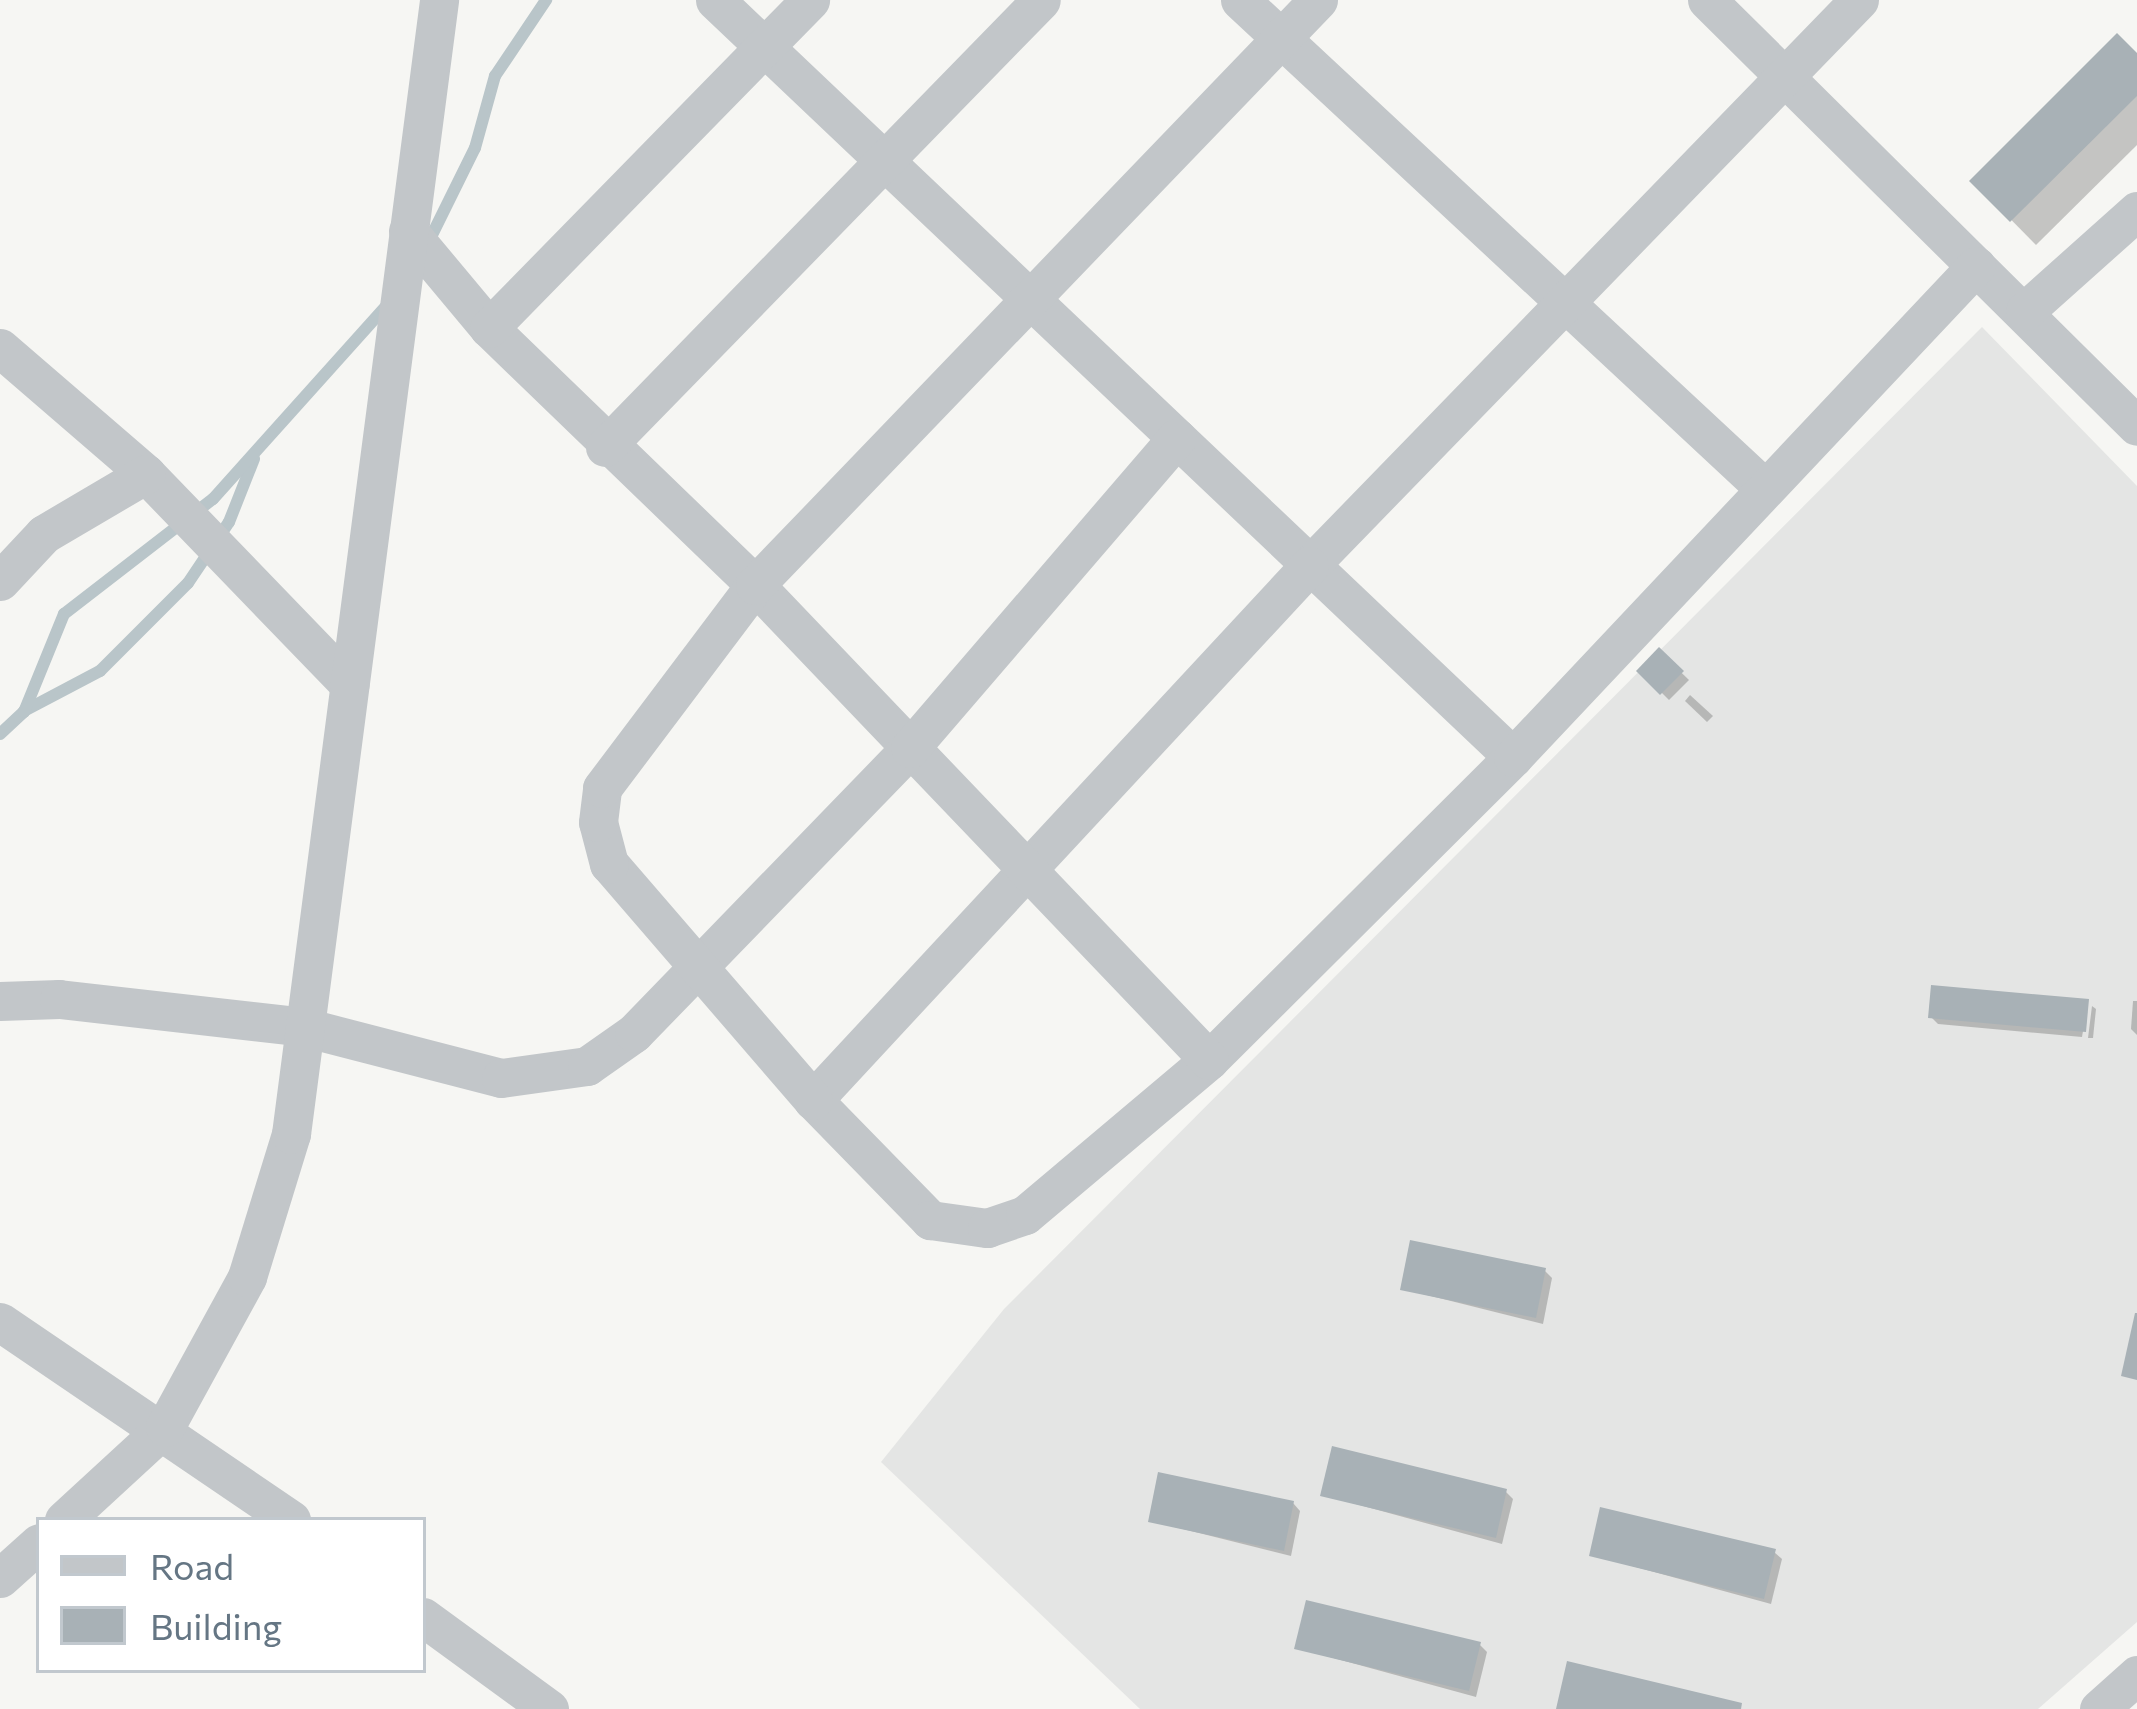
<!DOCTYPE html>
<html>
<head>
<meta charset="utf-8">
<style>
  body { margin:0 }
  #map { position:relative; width:2137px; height:1709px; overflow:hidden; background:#f6f6f3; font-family:Commissioner,sans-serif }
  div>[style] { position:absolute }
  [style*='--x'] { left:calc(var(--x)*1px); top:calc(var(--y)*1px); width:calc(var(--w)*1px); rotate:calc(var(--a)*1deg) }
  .built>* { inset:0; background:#e4e5e4 }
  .shadow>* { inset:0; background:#0003 }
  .stream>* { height:12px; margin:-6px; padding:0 6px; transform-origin:6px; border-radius:6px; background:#b9c5c9 }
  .building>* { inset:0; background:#a8b1b6 }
  .minor>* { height:39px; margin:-19.5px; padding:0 19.5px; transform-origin:19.5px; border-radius:19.5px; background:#c2c6c9 }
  span { translate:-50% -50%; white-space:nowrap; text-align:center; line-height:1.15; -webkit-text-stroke:12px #fff; paint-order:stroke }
  .legend { position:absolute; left:36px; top:1517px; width:390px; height:156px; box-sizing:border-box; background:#fff; border:3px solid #c1c8ce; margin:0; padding:15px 21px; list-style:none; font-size:36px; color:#657684 }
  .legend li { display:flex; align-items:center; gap:24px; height:60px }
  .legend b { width:60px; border:3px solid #c1c8ce }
</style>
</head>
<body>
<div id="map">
  <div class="built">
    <div style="clip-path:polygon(1982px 327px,2137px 486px,2137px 1622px,2038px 1709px,1140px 1709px,881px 1462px,1004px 1309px)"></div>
  </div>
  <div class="shadow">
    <div style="clip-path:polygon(2137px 57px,2137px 145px,2036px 245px,1973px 181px)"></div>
    <div style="clip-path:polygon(1659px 651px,1689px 680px,1669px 700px,1640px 671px)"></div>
    <div style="clip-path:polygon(1690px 695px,1713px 716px,1707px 722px,1685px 701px)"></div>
    <div style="clip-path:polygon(2133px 1001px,2137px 1001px,2137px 1035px,2131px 1029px)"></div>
    <div style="clip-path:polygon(2088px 1002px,2082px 1037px,1938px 1024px,1931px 1017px)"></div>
    <div style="clip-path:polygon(2092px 1006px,2096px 1009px,2093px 1038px,2088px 1038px)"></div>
    <div style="clip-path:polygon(1545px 1271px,1552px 1278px,1543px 1324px,1403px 1289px)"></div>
    <div style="clip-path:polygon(1505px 1491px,1513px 1499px,1502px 1544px,1323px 1495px)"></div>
    <div style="clip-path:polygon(1293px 1503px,1300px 1511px,1291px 1556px,1151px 1521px)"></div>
    <div style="clip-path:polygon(1774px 1552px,1782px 1559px,1771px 1604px,1592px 1555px)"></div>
    <div style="clip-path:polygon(1480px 1645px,1487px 1652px,1476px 1697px,1297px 1648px)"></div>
  </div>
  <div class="stream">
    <div style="--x:427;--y:245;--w:108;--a:-63.7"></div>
    <div style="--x:475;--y:148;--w:75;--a:-74.5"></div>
    <div style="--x:495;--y:76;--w:92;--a:-56.1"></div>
    <div style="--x:24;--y:711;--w:86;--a:-27.8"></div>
    <div style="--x:100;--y:671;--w:124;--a:-45"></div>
    <div style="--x:188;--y:583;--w:73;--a:-56.1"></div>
    <div style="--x:229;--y:522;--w:68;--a:-68.4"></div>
    <div style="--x:0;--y:734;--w:33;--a:-43"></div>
    <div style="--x:24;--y:712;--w:106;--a:-67.8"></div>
    <div style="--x:64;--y:614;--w:188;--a:-37.7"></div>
    <div style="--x:213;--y:499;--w:258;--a:-48.1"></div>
  </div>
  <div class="building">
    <div style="clip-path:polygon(2117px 33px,2137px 53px,2137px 96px,2010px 222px,1969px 181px)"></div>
    <div style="clip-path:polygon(1659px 647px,1684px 671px,1660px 695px,1636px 671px)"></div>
    <div style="clip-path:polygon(1931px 985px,2089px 999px,2086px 1032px,1928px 1018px)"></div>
    <div style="clip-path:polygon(1410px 1240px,1546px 1268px,1536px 1318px,1400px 1290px)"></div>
    <div style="clip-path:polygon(2135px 1313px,2137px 1313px,2137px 1380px,2121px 1376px)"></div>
    <div style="clip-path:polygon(1332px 1446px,1507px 1489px,1496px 1538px,1320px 1496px)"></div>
    <div style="clip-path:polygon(1158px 1472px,1294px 1501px,1284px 1551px,1148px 1522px)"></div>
    <div style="clip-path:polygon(1600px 1507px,1776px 1549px,1764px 1599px,1589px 1556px)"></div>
    <div style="clip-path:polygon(1306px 1600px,1481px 1642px,1469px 1691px,1294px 1649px)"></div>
    <div style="clip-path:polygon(1567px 1661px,1742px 1703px,1741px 1709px,1556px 1709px)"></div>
  </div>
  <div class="minor">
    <div style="--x:715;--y:0;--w:1100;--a:43.49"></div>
    <div style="--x:1240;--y:0;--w:712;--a:42.95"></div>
    <div style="--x:1707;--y:0;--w:605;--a:44.73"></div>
    <div style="--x:1859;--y:0;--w:789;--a:134.18"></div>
    <div style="--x:1309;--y:566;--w:729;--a:132.89"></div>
    <div style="--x:813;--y:1100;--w:168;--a:45.7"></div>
    <div style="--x:930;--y:1220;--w:58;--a:8"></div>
    <div style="--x:987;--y:1228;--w:40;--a:-18.9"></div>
    <div style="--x:1025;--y:1215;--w:241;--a:-40.1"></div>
    <div style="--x:1209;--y:1060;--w:429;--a:-44.9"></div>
    <div style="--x:1513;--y:757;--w:675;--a:-46.68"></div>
    <div style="--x:408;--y:231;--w:126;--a:50.1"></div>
    <div style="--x:489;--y:328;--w:370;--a:44"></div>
    <div style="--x:755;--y:585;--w:657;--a:46.29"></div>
    <div style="--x:2025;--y:311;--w:150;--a:-41.8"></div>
    <div style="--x:489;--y:328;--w:459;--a:-45.6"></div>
    <div style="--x:0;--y:348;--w:193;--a:40.8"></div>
    <div style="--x:146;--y:474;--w:293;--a:46"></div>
    <div style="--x:605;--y:447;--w:624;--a:-45.71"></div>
    <div style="--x:0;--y:581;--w:64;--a:-46.9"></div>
    <div style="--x:44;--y:534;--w:118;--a:-30.5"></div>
    <div style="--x:0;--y:1001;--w:59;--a:-1.9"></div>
    <div style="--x:59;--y:999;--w:247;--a:6.5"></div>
    <div style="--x:304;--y:1027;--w:203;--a:14.5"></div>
    <div style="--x:501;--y:1078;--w:87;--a:-7.9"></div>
    <div style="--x:587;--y:1066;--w:57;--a:-35.1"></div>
    <div style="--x:634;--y:1033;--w:397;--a:-45.9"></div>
    <div style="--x:910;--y:748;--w:409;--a:-49.3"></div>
    <div style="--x:813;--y:1100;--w:312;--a:-130.8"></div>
    <div style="--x:609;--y:864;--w:43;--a:-104.7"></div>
    <div style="--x:598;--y:822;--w:34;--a:-83"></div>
    <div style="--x:602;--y:788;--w:254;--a:-53"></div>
    <div style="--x:755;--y:585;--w:812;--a:-46.1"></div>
    <div style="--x:0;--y:1322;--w:352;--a:34.2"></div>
    <div style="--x:64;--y:1520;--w:137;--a:-42.6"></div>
    <div style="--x:165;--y:1427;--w:171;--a:-61.3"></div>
    <div style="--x:247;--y:1277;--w:150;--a:-72.9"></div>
    <div style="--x:291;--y:1134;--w:1144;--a:-82.56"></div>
    <div style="--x:0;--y:1578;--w:52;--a:-41.9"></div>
    <div style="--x:423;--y:1617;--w:156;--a:36.1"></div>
    <div style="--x:2099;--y:1709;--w:51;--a:-41.8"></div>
  </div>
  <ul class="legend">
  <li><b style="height:15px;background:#c2c6c9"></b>Road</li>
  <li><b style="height:33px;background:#a8b1b6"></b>Building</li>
  </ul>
</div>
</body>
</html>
